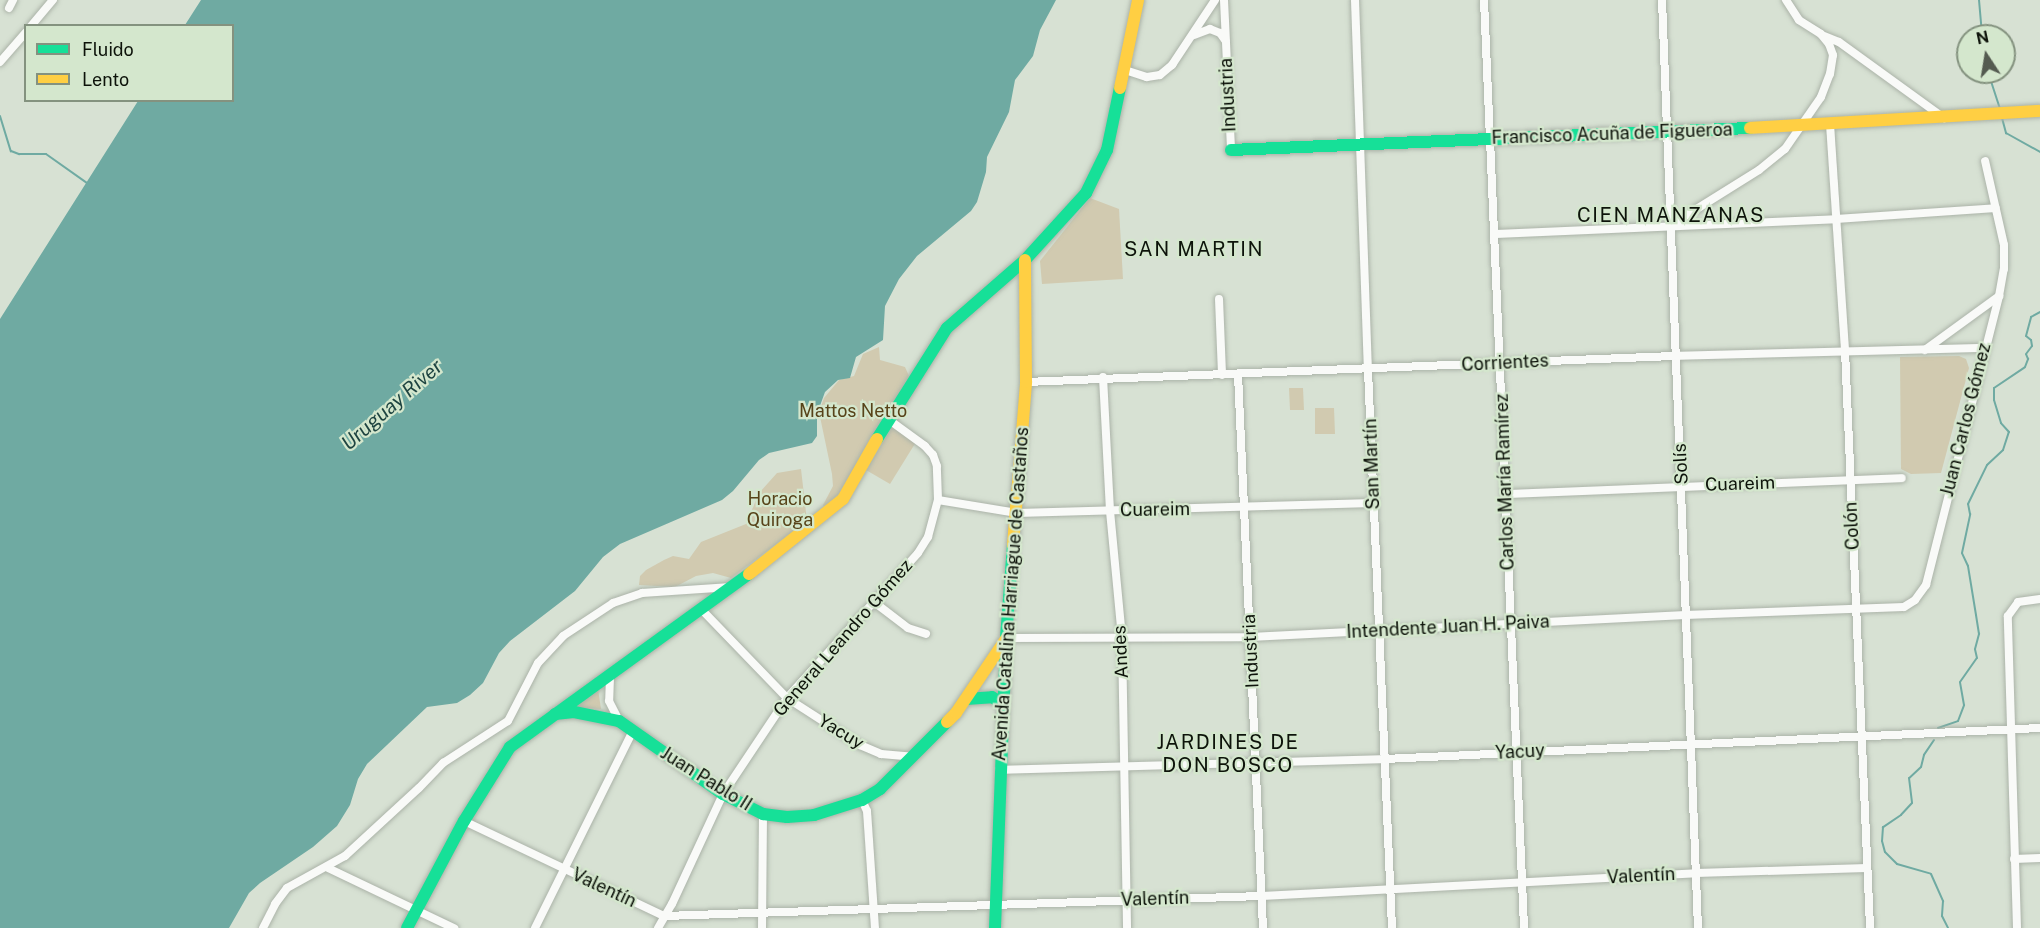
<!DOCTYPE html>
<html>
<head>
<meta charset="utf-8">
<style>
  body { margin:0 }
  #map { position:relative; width:2040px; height:928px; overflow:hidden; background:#d7e1d3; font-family:"Public Sans",sans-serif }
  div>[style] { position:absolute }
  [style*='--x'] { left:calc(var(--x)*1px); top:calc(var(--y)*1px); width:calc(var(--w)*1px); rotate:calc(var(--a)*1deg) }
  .green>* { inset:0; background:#d1cab0 }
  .water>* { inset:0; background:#6faaa2 }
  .stream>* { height:2px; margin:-1px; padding:0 1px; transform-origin:1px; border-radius:1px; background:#6faaa2 }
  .roads { filter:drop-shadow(0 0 2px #abb3a8) drop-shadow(0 0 2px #abb3a8) }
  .street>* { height:8px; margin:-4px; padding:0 4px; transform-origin:4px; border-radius:4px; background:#f9faf8 }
  .fast>* { height:12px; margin:-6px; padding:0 6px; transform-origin:6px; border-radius:6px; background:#16e098 }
  .slow>* { height:12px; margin:-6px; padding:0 6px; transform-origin:6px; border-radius:6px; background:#ffcf43 }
  span { translate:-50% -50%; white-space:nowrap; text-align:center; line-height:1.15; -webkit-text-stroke:4.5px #d4e7cd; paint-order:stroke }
  .street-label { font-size:18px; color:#0d130a }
  .park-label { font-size:18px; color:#574319 }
  .neighbourhood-label { font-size:20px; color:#0d130a; letter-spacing:1.5px }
  .water-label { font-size:20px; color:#1e4441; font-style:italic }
  .legend { position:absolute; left:24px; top:24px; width:210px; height:78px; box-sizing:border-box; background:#d4e7cd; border:2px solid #84927f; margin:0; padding:8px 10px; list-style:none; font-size:18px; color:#0d130a }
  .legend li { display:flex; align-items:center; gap:12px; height:30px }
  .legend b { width:30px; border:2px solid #84927f }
  .north { position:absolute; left:1956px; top:24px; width:60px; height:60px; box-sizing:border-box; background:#d4e7cd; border:2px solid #84927f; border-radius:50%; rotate:348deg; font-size:16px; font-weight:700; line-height:24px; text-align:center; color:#0d130a }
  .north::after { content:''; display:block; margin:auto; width:21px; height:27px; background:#545b50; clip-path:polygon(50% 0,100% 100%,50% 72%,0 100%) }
</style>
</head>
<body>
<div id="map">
  <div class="green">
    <div style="clip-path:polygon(1090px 198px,1119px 209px,1123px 279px,1042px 284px,1040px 261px)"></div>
    <div style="clip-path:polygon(879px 347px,880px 360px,905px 367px,909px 376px,844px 488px,826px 509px,823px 505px,833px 486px,832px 474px,819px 412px,824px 398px,839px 380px,854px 376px,863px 354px)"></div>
    <div style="clip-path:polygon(1959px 356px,1966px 359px,1969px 368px,1941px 473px,1911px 474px,1901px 469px,1900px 357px)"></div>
    <div style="clip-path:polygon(1289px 388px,1303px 388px,1304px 410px,1290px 410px)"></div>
    <div style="clip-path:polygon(1315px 408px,1334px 408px,1335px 434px,1315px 434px)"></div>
    <div style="clip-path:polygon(892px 427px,916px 442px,890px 484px,866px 470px)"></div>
    <div style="clip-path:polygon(801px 469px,807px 521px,731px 578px,713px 573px,696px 576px,675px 587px,639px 585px,640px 576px,646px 570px,664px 560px,673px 556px,689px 559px,701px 542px,746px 524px,759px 493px,777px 473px)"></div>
    <div style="clip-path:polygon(598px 689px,601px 709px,570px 707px)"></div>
  </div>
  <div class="water">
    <div style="clip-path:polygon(201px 0,1056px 0,1040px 30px,1033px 56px,1015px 80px,1009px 112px,987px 157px,986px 172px,977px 202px,971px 211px,917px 256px,899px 279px,885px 306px,883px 340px,856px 357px,850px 378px,838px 380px,825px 392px,817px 414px,817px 436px,812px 443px,769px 453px,759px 460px,733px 491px,722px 500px,620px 544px,603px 557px,575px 591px,510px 641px,499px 653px,483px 683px,470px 695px,457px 703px,427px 707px,367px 764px,358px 779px,350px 805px,337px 826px,313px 847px,260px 883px,249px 893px,229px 928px,0 928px,0 319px,138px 101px,232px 100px,232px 26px,185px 25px)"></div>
  </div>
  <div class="stream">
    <div style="--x:1979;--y:0;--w:36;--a:85"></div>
    <div style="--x:1988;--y:72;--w:40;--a:72"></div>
    <div style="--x:0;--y:116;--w:37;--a:73"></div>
    <div style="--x:11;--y:151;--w:9;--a:21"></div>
    <div style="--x:19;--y:154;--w:27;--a:0"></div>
    <div style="--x:46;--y:154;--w:50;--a:35.3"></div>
    <div style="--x:2002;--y:118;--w:16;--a:75"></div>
    <div style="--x:2006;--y:133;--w:39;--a:29"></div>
    <div style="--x:1938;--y:728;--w:21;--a:-19"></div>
    <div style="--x:1958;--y:721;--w:17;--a:-69"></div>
    <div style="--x:1964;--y:705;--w:23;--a:-100"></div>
    <div style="--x:1960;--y:682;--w:29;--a:-55"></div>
    <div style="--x:1977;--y:658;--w:9;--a:-103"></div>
    <div style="--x:1975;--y:649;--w:16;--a:-75"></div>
    <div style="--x:1979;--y:634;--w:19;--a:-99"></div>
    <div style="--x:1976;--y:615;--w:50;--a:-99.3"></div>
    <div style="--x:1968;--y:566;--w:14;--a:-115"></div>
    <div style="--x:1962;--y:553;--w:40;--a:-78"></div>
    <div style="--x:1970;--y:514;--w:10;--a:-101"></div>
    <div style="--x:1968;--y:504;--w:43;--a:-64"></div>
    <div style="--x:1987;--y:465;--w:22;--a:-43"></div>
    <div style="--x:2003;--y:450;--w:19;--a:-72"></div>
    <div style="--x:2009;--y:432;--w:12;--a:-132"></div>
    <div style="--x:2001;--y:423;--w:24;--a:-107"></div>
    <div style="--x:1994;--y:400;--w:12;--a:-90"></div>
    <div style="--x:1994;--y:388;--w:37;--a:-34"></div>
    <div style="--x:2025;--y:367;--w:9;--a:-69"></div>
    <div style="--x:2028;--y:359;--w:5;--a:-112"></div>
    <div style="--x:2026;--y:354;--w:10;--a:-53"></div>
    <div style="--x:2032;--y:346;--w:6;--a:-99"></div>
    <div style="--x:2031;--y:340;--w:6;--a:-141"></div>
    <div style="--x:2026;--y:336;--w:20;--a:-75"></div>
    <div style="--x:2031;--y:317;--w:10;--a:-29"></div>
    <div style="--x:1934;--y:740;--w:18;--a:124"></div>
    <div style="--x:1924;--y:755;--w:12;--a:104"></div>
    <div style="--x:1921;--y:767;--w:16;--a:137"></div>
    <div style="--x:1909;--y:778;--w:25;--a:83"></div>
    <div style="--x:1912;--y:803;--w:16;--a:133"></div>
    <div style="--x:1901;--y:815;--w:22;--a:146"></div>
    <div style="--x:1883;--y:827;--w:14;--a:94"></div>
    <div style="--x:1882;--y:841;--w:11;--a:75"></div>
    <div style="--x:1885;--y:852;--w:17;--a:45"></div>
    <div style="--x:1897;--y:864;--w:35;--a:16"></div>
    <div style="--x:1931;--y:874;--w:30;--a:66"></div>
    <div style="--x:1943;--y:901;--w:15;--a:94"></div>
    <div style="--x:1942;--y:916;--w:13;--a:63"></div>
  </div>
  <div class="roads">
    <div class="street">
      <div style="--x:1224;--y:0;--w:150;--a:87.3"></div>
      <div style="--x:1355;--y:0;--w:370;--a:88"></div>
      <div style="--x:1368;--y:370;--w:559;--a:87.54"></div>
      <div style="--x:1484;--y:0;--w:929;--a:87.53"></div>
      <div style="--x:1662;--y:0;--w:929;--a:87.78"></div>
      <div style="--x:9;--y:8;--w:9;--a:-63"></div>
      <div style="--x:31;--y:26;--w:34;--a:-50"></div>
      <div style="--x:1194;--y:35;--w:17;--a:-21"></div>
      <div style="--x:1210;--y:29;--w:11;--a:22"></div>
      <div style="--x:1220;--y:33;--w:9;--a:54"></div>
      <div style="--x:1824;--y:36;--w:16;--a:22"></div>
      <div style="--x:1839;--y:42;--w:130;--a:35.9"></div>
      <div style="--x:0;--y:62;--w:40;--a:-49"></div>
      <div style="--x:1125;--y:70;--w:23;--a:18"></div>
      <div style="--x:1147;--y:77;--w:13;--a:-9"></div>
      <div style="--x:1160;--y:75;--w:16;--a:-40"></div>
      <div style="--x:1172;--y:65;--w:78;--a:-56.5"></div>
      <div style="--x:1830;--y:124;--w:226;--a:86.2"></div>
      <div style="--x:1845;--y:350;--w:579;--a:87.52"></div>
      <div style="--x:1671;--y:225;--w:104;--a:-32"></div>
      <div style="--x:1759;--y:170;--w:33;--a:-39"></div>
      <div style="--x:1785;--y:149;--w:63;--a:-55.3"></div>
      <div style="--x:1821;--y:97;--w:25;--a:-69"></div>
      <div style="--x:1830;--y:74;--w:19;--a:-81"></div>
      <div style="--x:1833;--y:55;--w:12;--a:-110"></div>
      <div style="--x:1829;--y:44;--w:13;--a:-129"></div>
      <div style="--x:1821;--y:34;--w:26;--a:-148"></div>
      <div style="--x:1799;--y:20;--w:24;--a:-123"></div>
      <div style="--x:1496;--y:234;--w:340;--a:-2.5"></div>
      <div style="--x:1836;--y:219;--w:160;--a:-3.9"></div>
      <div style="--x:1219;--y:299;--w:76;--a:87.7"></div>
      <div style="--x:1925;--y:350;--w:92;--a:-36.1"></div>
      <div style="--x:1238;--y:374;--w:555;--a:87.42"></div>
      <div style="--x:1103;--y:377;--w:134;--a:87"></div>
      <div style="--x:1110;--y:511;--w:129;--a:84.6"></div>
      <div style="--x:1122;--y:639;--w:289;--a:89"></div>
      <div style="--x:1026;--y:382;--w:649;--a:-2.3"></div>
      <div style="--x:1674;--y:356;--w:310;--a:-1.5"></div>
      <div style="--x:1506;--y:494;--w:396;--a:-2.3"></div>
      <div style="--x:938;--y:500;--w:80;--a:9.3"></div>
      <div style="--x:1017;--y:513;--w:356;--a:-1.6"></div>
      <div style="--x:874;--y:602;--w:43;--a:37.4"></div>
      <div style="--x:908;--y:628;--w:19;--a:18"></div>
      <div style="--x:702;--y:610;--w:122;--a:46"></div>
      <div style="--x:787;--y:698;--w:87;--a:32.8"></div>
      <div style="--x:860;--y:745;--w:23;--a:23"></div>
      <div style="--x:881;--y:754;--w:32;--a:5"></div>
      <div style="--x:1006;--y:638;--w:244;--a:-0.2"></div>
      <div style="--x:1250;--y:637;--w:436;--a:-2.9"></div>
      <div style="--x:1685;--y:615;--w:219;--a:-2.1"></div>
      <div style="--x:1904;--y:607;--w:13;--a:-32"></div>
      <div style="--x:1915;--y:600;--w:19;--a:-54"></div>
      <div style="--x:1926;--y:585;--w:298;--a:-75.8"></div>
      <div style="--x:1999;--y:296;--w:27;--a:-80"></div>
      <div style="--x:2004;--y:269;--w:24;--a:-90"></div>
      <div style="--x:2004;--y:245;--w:86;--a:-102.7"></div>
      <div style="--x:610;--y:677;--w:24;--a:92"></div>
      <div style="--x:609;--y:701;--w:22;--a:63"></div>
      <div style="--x:999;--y:770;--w:386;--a:-1.6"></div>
      <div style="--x:1385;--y:759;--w:656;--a:-2.71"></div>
      <div style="--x:862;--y:800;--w:12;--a:66"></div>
      <div style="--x:867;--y:811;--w:117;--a:86.1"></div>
      <div style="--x:464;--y:821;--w:221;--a:25.4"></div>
      <div style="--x:664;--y:916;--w:598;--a:-1.92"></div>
      <div style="--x:1262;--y:896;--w:435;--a:-3"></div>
      <div style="--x:1696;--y:873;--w:171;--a:-1.7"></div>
      <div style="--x:2014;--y:859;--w:26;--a:-2"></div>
      <div style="--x:328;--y:868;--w:140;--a:25.5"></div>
      <div style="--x:263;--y:928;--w:27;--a:-63"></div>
      <div style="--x:275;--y:904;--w:20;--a:-53"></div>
      <div style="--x:287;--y:888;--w:66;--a:-28.9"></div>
      <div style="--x:345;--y:856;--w:100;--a:-42.6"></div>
      <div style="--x:419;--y:788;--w:35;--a:-46"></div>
      <div style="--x:443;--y:763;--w:77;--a:-32.9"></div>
      <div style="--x:508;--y:721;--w:65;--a:-62.7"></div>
      <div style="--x:538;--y:663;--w:37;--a:-47"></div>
      <div style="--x:563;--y:636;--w:60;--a:-33.4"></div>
      <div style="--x:613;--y:603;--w:31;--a:-19"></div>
      <div style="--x:642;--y:593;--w:89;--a:-3.9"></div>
      <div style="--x:535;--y:928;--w:220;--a:-63.6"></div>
      <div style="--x:658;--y:928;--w:28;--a:-60"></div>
      <div style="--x:672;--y:904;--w:121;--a:-65.1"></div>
      <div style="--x:723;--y:794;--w:115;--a:-56.3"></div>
      <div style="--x:787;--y:698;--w:195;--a:-47.9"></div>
      <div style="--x:918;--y:553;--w:19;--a:-58"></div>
      <div style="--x:928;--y:537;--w:38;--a:-75"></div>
      <div style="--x:938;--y:500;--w:34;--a:-92"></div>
      <div style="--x:937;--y:466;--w:12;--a:-110"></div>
      <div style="--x:933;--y:455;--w:12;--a:-132"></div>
      <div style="--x:925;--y:446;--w:46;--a:-143.9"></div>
      <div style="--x:762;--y:928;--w:114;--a:-89.5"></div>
      <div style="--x:2017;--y:928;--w:312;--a:-91.7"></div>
      <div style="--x:2008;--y:616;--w:17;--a:-54"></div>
      <div style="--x:2018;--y:602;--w:22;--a:-8"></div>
    </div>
    <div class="fast">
      <div style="--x:1231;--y:150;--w:519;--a:-2.43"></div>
      <div style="--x:877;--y:439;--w:131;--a:-57.8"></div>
      <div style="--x:947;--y:328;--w:103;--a:-41.1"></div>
      <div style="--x:1025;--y:260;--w:91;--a:-47.7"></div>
      <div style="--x:1086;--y:193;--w:48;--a:-64"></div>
      <div style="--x:1107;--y:150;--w:63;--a:-78.2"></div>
      <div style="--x:966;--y:699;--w:26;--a:-4"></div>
      <div style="--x:992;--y:697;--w:13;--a:32"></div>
      <div style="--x:555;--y:714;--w:19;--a:-6"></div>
      <div style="--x:574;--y:712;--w:46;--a:11.3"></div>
      <div style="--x:619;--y:721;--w:127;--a:35.1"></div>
      <div style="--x:723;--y:794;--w:45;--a:26.6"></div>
      <div style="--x:763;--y:814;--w:24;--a:7"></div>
      <div style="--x:787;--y:817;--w:27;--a:-4"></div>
      <div style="--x:814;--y:815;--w:50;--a:-17.4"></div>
      <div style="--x:862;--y:800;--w:21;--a:-31"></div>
      <div style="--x:880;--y:789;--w:95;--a:-45"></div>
      <div style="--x:407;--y:928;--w:121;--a:-62"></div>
      <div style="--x:464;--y:821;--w:87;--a:-58.1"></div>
      <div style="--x:510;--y:747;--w:295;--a:-35.9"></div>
      <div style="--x:995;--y:928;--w:290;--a:-87.8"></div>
      <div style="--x:1006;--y:638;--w:93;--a:-85.7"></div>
    </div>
    <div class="slow">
      <div style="--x:1120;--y:88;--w:90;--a:-78.4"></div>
      <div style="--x:1750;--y:128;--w:290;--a:-3.4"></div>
      <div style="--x:1013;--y:545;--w:164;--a:-85.4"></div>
      <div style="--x:1026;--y:382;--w:122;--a:-90.5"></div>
      <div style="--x:749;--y:574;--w:120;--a:-38.6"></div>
      <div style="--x:843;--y:499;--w:69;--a:-60.5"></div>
      <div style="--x:947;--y:722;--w:13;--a:-45"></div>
      <div style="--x:956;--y:713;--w:89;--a:-56"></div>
    </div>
  </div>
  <div class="street-label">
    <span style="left:1228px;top:95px;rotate:-93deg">Industria</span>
    <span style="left:1612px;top:134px;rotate:-2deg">Francisco Acuña de Figueroa</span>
    <span style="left:1505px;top:363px;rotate:-3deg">Corrientes</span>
    <span style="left:1966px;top:420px;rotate:-76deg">Juan Carlos Gómez</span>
    <span style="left:1372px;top:464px;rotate:-92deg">San Martín</span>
    <span style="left:1681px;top:464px;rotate:-93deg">Solís</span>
    <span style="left:1505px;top:482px;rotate:-92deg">Carlos María Ramírez</span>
    <span style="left:1740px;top:484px;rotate:-2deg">Cuareim</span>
    <span style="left:1155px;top:510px;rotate:-1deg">Cuareim</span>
    <span style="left:1852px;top:526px;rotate:-93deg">Colón</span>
    <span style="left:1011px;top:594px;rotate:-86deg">Avenida Catalina Harriague de Castaños</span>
    <span style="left:1448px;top:627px;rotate:-3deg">Intendente Juan H. Paiva</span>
    <span style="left:843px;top:638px;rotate:-49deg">General Leandro Gómez</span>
    <span style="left:1251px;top:651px;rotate:-93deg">Industria</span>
    <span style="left:1121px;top:652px;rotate:-93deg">Andes</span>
    <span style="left:841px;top:732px;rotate:31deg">Yacuy</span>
    <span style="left:1520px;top:752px;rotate:-3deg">Yacuy</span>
    <span style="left:706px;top:779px;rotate:32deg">Juan Pablo II</span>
    <span style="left:1641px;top:876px;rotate:-3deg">Valentín</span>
    <span style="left:604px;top:888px;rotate:25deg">Valentín</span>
    <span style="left:1155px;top:899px;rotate:-2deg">Valentín</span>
  </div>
  <div class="park-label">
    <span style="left:853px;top:411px">Mattos Netto</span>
    <span style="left:780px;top:510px">Horacio<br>Quiroga</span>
  </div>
  <div class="neighbourhood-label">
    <span style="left:1671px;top:215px">CIEN MANZANAS</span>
    <span style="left:1194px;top:249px">SAN MARTIN</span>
    <span style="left:1228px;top:754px">JARDINES DE<br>DON BOSCO</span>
  </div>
  <div class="water-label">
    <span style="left:392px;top:405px;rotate:-41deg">Uruguay River</span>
  </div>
  <ul class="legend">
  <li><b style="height:8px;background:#16e098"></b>Fluido</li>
  <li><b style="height:8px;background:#ffcf43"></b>Lento</li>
  </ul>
  <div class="north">N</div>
</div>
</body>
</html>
